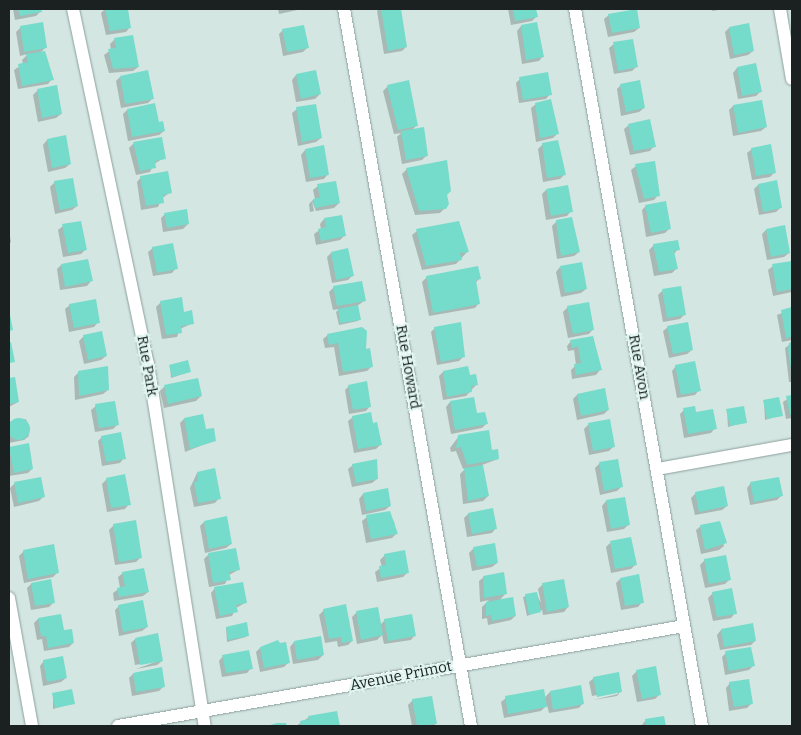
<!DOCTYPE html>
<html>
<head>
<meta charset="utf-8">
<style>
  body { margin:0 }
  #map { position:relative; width:801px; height:735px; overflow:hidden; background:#d3e6e2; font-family:Bitter,serif }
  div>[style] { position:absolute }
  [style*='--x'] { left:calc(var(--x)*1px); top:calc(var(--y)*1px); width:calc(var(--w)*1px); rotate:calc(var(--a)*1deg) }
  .shadow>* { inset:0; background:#0003 }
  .building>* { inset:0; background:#75dbcb }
  .round { border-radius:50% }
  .roads { filter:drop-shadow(0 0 1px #8c9f9b) drop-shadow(0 0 1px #8c9f9b) }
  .street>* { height:12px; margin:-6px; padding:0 6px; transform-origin:6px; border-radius:6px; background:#fff }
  span { translate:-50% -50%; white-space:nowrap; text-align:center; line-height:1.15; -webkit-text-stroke:4px #e0f4f0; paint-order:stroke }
  .street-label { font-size:15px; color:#1a2120 }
  .frame { position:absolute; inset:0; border:10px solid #1a2120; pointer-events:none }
</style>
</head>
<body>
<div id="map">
  <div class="shadow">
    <div style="clip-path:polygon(13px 9px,40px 9px,40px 12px,36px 16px,15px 20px)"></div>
    <div style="clip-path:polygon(105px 9px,127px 9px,130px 27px,126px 32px,106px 35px,101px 13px)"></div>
    <div style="clip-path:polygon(278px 9px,302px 9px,279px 14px)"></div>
    <div style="clip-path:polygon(379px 9px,399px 9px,406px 47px,402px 51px,384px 54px,377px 11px)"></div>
    <div style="clip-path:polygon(508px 9px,535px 9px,536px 17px,532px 21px,511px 25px)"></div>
    <div style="clip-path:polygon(712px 9px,725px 9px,712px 11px)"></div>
    <div style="clip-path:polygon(609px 15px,639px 28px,634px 32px,608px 37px,604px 19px)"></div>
    <div style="clip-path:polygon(521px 26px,543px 56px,539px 61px,522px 64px,517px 31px)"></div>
    <div style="clip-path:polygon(21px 27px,46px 47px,40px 53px,52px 79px,48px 84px,18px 89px,14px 70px,23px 64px,22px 60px,28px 54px,20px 56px,16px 32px)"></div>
    <div style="clip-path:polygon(729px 28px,753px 51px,748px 55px,730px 59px,725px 32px)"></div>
    <div style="clip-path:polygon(283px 30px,307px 48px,303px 52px,283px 56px,279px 34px)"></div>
    <div style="clip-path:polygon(115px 39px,138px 67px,133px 71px,109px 73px,104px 55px,111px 50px,110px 44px)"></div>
    <div style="clip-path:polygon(614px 44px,636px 67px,632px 71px,614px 74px,609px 48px)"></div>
    <div style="clip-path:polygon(755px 65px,760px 92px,756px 96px,738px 99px,733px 73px,737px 68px)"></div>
    <div style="clip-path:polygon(315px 72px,320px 94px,315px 99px,296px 102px,292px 80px,296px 75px)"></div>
    <div style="clip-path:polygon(120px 77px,152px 99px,148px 103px,121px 108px,116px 81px)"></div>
    <div style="clip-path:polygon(520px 79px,550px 94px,546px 99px,519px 103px,516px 83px)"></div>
    <div style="clip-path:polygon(621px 85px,644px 108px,639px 112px,621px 116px,617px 89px)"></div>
    <div style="clip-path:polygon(388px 86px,416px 126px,412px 130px,427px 155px,422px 160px,402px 164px,397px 137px,401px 133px,394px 134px,383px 91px)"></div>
    <div style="clip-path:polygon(38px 90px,61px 114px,56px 118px,38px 122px,33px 95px)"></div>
    <div style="clip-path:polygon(536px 104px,557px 134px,553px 138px,536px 142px,531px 108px)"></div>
    <div style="clip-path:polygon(733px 106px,766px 127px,761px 131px,733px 136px,729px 110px)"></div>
    <div style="clip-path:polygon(297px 109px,321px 138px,316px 142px,298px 146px,292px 113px)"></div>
    <div style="clip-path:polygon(127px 110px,158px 124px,164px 131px,159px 135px,128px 141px,123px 114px)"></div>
    <div style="clip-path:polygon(629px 125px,654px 146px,650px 151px,630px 155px,624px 129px)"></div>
    <div style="clip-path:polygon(65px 137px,70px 164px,65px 168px,48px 172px,43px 145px,47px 140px)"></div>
    <div style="clip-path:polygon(161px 138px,164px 158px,154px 164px,150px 172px,136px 175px,129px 148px,133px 144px)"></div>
    <div style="clip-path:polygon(543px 144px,564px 175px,560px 179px,543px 182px,538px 149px)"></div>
    <div style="clip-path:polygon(752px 149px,775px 172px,770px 177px,752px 180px,747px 153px)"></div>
    <div style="clip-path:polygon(305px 150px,328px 174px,324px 179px,306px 182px,301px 155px)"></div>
    <div style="clip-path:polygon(636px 166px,658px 195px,654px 200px,639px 203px,631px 170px)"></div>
    <div style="clip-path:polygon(407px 169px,445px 208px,440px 213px,415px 215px,402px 174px)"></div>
    <div style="clip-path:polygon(141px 177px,171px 192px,162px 198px,158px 207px,141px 210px,137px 182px)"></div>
    <div style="clip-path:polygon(55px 182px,77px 206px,72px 210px,55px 214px,50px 187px)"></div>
    <div style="clip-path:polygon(758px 185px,781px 207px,776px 212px,759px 215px,754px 189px)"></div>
    <div style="clip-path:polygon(318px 186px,339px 203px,334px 208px,316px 211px,312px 201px,314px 211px,310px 212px,309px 204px,313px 200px,315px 199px,313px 190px)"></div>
    <div style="clip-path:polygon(546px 190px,571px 211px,567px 216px,546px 220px,542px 194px)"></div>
    <div style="clip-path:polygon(646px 206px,669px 229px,665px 233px,646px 237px,642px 210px)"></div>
    <div style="clip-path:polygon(165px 214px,188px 224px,183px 229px,163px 232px,161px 218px)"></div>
    <div style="clip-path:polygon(324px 219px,345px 235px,340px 240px,316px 245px,314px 234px,321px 229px,320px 224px)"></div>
    <div style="clip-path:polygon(557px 221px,579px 252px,574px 256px,557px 259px,552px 226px)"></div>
    <div style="clip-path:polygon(63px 226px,85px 250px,81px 254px,63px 257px,58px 230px)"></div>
    <div style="clip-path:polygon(766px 230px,789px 253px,784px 257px,767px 260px,762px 234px)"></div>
    <div style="clip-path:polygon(9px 231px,11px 242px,9px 244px)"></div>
    <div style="clip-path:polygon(417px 231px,468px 251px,456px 264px,422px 270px,412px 235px)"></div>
    <div style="clip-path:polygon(654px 245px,678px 249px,674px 254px,677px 268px,672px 273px,654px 276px,649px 250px)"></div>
    <div style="clip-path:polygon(153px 248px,176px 268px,172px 273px,153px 276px,148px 252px)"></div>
    <div style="clip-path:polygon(331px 253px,352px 276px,348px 280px,332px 283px,327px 257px)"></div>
    <div style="clip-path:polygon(791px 262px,792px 292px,773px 296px,768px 270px,773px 266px)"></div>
    <div style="clip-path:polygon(61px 265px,91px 281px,87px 286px,60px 290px,57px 269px)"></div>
    <div style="clip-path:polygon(560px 267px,586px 289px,581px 293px,561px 297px,556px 272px)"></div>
    <div style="clip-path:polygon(427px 277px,479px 279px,475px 283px,479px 303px,475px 308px,429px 316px,422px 282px)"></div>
    <div style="clip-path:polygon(334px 287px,364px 301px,357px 306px,358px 321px,339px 325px,336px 312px,339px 309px,333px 310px,329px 292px)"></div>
    <div style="clip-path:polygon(662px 291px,685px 314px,680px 319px,663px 322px,658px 295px)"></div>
    <div style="clip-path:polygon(161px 302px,183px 313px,193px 323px,180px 329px,177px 337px,162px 339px,156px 307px)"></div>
    <div style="clip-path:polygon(70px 305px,98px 322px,94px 327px,69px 332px,65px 309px)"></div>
    <div style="clip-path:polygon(568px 307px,593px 329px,589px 334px,568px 338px,563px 312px)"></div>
    <div style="clip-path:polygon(792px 309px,792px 340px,782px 342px,777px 315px)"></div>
    <div style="clip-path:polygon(668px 327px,692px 350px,687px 354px,669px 358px,663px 331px)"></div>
    <div style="clip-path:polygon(435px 328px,463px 357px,459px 361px,437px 365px,431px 332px)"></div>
    <div style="clip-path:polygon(328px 335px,365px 350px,372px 366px,367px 371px,339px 376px,334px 347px,325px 348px,323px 339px)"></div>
    <div style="clip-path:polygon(84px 336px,106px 356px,101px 360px,84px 364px,79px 341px)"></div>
    <div style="clip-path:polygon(593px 337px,600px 370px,596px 375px,572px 379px,571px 370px,576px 365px,574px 350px,568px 351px,567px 346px,571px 341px)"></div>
    <div style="clip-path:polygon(792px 343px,792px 382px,789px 382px,785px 348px)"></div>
    <div style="clip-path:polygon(170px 366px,189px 372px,171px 378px)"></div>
    <div style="clip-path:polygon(676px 366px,699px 390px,695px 395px,677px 398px,672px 371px)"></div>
    <div style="clip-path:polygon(79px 372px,108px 390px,103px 394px,75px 400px,74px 377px)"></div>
    <div style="clip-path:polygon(443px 372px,469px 377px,476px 385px,466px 396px,443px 400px,439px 376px)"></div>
    <div style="clip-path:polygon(14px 378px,18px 402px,9px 407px,9px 379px)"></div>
    <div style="clip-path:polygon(197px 379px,201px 396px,196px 401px,164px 408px,160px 391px,164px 387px)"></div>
    <div style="clip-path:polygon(349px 386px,370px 406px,366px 411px,349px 414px,345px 390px)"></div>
    <div style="clip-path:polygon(604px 390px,608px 410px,604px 414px,577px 420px,573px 399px,577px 395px)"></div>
    <div style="clip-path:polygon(792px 396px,792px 418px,786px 419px,783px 402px)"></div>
    <div style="clip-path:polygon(764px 401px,781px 415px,765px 420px)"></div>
    <div style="clip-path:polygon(450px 402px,476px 415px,486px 424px,482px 428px,451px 434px,446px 407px)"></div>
    <div style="clip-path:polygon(96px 406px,118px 424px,113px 429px,95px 432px,91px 410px)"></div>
    <div style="clip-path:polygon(684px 410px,715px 428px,711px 433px,684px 438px,680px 414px)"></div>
    <div style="clip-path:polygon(727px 410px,746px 422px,728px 427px)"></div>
    <div style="clip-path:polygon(353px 417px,372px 424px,380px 445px,376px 449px,354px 453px,348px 421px)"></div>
    <div style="clip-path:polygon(26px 419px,29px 436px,24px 440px,9px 443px,9px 422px)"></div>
    <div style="clip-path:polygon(184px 419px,215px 440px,185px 452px,180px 423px)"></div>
    <div style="clip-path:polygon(589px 424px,614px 446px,609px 451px,589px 455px,584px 429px)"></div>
    <div style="clip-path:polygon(459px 436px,491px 451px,498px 459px,482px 465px,488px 496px,483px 501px,463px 504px,460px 474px,466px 468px,463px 469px,456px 451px,451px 452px,450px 448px)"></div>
    <div style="clip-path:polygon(102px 437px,124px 458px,120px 463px,102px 466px,98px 441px)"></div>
    <div style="clip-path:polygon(10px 448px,32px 469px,28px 473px,9px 476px)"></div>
    <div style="clip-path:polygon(617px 460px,621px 487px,617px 491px,600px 495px,595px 468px,599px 464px)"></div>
    <div style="clip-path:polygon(353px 465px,377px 479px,372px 483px,352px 487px,348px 469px)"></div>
    <div style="clip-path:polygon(197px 473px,219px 498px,215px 503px,194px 507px,190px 488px)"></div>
    <div style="clip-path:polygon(107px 479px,129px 504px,125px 509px,107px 512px,102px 484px)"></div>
    <div style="clip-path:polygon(751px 483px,781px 496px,777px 500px,750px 505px,747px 488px)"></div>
    <div style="clip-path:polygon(14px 484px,43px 497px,39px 501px,14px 507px,10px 488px)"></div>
    <div style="clip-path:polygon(696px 493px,727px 506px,722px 510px,695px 515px,691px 498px)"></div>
    <div style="clip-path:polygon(363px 494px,390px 506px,385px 510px,362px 515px,359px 499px)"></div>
    <div style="clip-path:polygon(606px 501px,628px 525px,624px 529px,607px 532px,602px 506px)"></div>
    <div style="clip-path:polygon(492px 509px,496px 528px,492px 533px,467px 537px,464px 518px,468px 514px)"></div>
    <div style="clip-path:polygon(367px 517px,394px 521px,396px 534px,392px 538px,366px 543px,362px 521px)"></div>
    <div style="clip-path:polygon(204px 522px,231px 544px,226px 548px,205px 553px,200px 526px)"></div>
    <div style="clip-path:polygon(719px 522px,724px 546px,719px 550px,701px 554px,696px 530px,701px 526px)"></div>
    <div style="clip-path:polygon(114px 525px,141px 557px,136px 562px,115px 565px,109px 530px)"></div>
    <div style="clip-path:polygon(610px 543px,635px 565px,631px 569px,611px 573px,606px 547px)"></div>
    <div style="clip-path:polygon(474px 548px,497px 563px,492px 567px,472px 571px,469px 553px)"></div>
    <div style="clip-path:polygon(24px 551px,58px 572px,53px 577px,24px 583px,19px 556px)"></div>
    <div style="clip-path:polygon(209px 554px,238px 570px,229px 575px,225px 584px,209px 587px,204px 559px)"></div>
    <div style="clip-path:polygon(385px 555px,408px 572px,403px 577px,377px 582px,375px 572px,382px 567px,380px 560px)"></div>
    <div style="clip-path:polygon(705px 560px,730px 579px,725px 584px,705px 588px,700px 565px)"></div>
    <div style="clip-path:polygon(123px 573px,148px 592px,143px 596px,114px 601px,113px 593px,120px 588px,118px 577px)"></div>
    <div style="clip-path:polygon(484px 577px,506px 593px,499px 601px,515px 616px,511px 620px,488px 625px,487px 618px,482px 619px,482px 607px,489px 600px,480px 602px,479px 581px)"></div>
    <div style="clip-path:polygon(620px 579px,642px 602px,638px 607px,621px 610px,616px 583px)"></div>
    <div style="clip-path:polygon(50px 580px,54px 602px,49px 607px,31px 610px,27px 588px,31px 584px)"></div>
    <div style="clip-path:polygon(543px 584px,568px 607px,564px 612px,543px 615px,542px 610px,527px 616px,523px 597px,536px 593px,541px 603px,538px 589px)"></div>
    <div style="clip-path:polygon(215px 588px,245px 603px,236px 608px,232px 616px,216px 619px,211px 593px)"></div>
    <div style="clip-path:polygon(713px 593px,735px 613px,731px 618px,713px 621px,708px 598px)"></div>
    <div style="clip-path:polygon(119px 606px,147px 627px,142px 631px,119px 636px,115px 610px)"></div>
    <div style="clip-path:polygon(324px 610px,352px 641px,348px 645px,338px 647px,337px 641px,325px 643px,319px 615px)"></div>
    <div style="clip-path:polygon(357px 612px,380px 625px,385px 620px,415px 635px,411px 640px,384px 644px,382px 635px,377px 640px,357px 644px,352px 617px)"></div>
    <div style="clip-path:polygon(38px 619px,63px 631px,73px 643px,69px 647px,44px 651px,42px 639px,37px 640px,34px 623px)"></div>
    <div style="clip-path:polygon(246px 624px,246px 637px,227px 642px,226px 628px)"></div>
    <div style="clip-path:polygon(721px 630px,755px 641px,751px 645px,720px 650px,717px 635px)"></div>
    <div style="clip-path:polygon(135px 639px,162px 661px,157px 665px,136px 669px,158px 661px,135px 665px,131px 643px)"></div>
    <div style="clip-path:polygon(294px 642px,323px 655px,318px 660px,293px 664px,290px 647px)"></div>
    <div style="clip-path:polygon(260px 648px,288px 663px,284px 667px,260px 672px,256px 652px)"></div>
    <div style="clip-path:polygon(726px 653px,754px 665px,749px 670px,725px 675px,722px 657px)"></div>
    <div style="clip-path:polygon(223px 656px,251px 668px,247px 673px,222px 677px,219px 661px)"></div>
    <div style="clip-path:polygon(44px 661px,66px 678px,61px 682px,43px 686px,40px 666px)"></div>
    <div style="clip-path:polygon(637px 671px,660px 694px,655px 699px,637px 702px,632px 676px)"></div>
    <div style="clip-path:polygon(133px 674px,164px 686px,159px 691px,132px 696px,129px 678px)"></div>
    <div style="clip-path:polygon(594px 678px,621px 691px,617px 696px,593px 700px,618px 694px,618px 691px,592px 696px,589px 682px)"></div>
    <div style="clip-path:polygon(730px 683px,752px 703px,747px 708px,729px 711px,726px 688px)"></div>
    <div style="clip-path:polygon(550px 692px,583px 703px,579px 708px,549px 713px,547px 705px,541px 711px,504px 718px,501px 702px,506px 698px,544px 698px)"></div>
    <div style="clip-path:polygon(53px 694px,74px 703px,53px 709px)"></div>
    <div style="clip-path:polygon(413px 700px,436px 723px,433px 726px,412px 726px,408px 705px)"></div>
    <div style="clip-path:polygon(336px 712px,338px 726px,296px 726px,309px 717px)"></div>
    <div style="clip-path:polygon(663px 717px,665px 726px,641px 726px,646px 720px)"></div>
  </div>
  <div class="building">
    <div style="clip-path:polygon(18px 9px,41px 9px,42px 12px,20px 16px)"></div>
    <div style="clip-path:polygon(105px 9px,128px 9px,131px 28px,110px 31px)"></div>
    <div style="clip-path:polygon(381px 9px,401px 9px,407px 47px,388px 51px)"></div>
    <div style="clip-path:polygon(513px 9px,536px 9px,538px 17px,515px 21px)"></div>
    <div style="clip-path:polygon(637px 9px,640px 28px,612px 33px,608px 14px)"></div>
    <div style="clip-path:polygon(43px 22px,47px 48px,24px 52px,20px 26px)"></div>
    <div style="clip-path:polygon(537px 22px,544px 57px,526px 60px,521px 25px)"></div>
    <div style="clip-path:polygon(749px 23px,754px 51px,734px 55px,729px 27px)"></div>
    <div style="clip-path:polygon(304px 25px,309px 48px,287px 52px,282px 29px)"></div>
    <div style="clip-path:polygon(133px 35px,139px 67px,113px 69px,108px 49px,116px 48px,114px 38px)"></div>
    <div style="clip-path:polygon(633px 39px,638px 67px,618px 71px,613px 42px)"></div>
    <div style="clip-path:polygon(45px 51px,54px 80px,22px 86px,18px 64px,28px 62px,26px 54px)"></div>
    <div style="clip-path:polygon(756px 63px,762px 92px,742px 96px,737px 67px)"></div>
    <div style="clip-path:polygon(148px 70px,154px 99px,125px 104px,120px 76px)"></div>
    <div style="clip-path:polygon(316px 70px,321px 94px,301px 99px,296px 74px)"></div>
    <div style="clip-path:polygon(548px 72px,552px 95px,523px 100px,519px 77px)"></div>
    <div style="clip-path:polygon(409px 80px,418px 126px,398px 130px,387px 85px)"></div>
    <div style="clip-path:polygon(640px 80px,645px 108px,626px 112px,620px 84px)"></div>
    <div style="clip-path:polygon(57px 85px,62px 114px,42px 118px,37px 89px)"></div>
    <div style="clip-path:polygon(551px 99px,559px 134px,540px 138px,535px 103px)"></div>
    <div style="clip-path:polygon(762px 100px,767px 127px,738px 133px,733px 105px)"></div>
    <div style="clip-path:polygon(155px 103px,159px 122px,163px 121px,165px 131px,132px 137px,127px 109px)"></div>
    <div style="clip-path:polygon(316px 104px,322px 138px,302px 142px,296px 107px)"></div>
    <div style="clip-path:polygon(650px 119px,656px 147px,634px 151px,628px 124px)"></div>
    <div style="clip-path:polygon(424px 127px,428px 156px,406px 160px,401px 131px)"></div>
    <div style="clip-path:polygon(66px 135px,71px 164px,52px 168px,47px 139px)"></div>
    <div style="clip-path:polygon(162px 137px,166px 159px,155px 161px,156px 168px,140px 171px,133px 142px)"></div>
    <div style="clip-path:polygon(558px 140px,566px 175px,547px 178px,542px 143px)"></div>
    <div style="clip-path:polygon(771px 144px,776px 173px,756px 176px,751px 148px)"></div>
    <div style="clip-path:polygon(324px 145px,329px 175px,310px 178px,305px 149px)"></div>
    <div style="clip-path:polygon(447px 160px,451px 191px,447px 195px,449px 204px,446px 209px,419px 211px,406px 168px)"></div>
    <div style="clip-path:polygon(655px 161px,660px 196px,644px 199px,635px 164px)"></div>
    <div style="clip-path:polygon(168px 171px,172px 193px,163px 195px,164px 203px,146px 206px,140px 176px)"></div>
    <div style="clip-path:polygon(73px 178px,78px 206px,60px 210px,54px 181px)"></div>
    <div style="clip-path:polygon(777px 180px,782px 208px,763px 212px,758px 184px)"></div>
    <div style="clip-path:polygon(336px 181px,340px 203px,315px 208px,313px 199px,320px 197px,317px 184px)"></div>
    <div style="clip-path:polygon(568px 185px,573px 212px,551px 216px,546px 189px)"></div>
    <div style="clip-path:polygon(666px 201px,671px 229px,651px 233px,645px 205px)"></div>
    <div style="clip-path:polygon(187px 209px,189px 224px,167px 228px,164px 213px)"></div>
    <div style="clip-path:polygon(342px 215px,346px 236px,321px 241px,318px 229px,326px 227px,324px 218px)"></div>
    <div style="clip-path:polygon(572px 217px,580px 252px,561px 256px,556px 220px)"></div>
    <div style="clip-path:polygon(81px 221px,87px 250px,68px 253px,62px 224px)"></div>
    <div style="clip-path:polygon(459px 221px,469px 252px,460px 253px,462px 260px,426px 266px,416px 229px)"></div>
    <div style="clip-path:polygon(785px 225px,790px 253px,771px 257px,766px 229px)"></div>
    <div style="clip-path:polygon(678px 240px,680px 250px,674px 251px,678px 269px,659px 272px,653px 244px)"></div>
    <div style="clip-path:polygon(173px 243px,178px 269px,157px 273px,152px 247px)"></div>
    <div style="clip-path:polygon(348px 248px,354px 276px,336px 280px,331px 252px)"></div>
    <div style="clip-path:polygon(88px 259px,93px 281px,65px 287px,61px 264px)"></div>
    <div style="clip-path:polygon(792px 261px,792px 289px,777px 292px,772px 264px)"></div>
    <div style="clip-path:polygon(582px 262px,587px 289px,565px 293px,560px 266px)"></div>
    <div style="clip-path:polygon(478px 266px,481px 279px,476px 280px,480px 304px,433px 313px,426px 276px)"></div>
    <div style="clip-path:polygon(362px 281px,366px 301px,337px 306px,333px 286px)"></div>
    <div style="clip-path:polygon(681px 286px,686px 315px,667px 318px,662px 289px)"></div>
    <div style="clip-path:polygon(182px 297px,184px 312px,192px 310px,194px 324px,181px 326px,182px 333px,166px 335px,160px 301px)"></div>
    <div style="clip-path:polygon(96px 299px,100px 323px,74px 328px,69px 304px)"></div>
    <div style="clip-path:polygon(589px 302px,594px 330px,573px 334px,567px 306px)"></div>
    <div style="clip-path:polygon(358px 305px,361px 320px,340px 323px,338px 309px)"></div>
    <div style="clip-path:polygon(792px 307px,792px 337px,786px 338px,781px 310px)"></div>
    <div style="clip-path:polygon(9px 310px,13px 330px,9px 331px)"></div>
    <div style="clip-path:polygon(461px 322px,465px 357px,441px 362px,434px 327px)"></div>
    <div style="clip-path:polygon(688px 322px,693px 350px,673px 354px,667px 326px)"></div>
    <div style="clip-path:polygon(362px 327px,367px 331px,366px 349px,370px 348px,373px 367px,343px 372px,338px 343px,329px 345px,327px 334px)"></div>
    <div style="clip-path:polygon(102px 331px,107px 356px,88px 360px,83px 335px)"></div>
    <div style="clip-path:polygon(593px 336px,602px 370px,576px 375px,574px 364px,581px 363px,578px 346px,572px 348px,570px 340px)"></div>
    <div style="clip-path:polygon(11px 342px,15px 362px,9px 363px,9px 343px)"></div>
    <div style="clip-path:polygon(792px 342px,792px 369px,791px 369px,788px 350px,789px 343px)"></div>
    <div style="clip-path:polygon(188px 360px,191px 372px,172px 377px,169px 365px)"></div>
    <div style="clip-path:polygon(695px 361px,701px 391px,681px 395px,675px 365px)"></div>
    <div style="clip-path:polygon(108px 366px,109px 390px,79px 396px,78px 371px)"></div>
    <div style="clip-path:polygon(468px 366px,470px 375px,476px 374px,478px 385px,471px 386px,472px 392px,447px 397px,443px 371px)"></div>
    <div style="clip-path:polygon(15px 377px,19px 402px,9px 404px,9px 378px)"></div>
    <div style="clip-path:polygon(198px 378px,202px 396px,168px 404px,164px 385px)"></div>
    <div style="clip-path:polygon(367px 381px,371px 407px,353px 410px,348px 385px)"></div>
    <div style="clip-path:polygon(605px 388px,609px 410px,581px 416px,577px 394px)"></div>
    <div style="clip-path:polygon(792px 395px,792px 415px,790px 415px,786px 396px)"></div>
    <div style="clip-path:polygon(474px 397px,477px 413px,485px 412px,488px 424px,455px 430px,450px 401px)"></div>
    <div style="clip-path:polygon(779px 397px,783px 416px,767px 419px,763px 400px)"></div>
    <div style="clip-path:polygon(115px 401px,119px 425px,99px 428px,95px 404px)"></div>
    <div style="clip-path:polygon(695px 406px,696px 412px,713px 409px,717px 429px,688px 434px,683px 408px)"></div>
    <div style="clip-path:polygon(744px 406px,747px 423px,730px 426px,726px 409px)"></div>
    <div style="clip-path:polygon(371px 412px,373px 423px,377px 422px,382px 445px,358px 449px,352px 416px)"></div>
    <div style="clip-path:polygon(203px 414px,206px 429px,214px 428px,216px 441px,190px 449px,184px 418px)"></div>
    <div class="round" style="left:8px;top:418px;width:22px;height:22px"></div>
    <div style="clip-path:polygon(610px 419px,615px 447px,593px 451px,588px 423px)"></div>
    <div style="clip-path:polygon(489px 430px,492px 450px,498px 449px,499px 459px,467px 465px,461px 447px,456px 448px,458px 435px)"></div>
    <div style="clip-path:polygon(121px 432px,126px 459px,106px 462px,101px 436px)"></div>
    <div style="clip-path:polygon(29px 443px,33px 469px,14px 473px,9px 447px)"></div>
    <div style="clip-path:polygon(377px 459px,378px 479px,356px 483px,352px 464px)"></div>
    <div style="clip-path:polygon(618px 459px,623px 487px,604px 491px,599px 462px)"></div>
    <div style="clip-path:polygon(483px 465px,489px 496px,468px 501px,464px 468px)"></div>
    <div style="clip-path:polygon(215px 468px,221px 499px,198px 503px,194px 482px,198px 481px,197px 472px)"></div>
    <div style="clip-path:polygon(125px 474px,131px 505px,111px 508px,106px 478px)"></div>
    <div style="clip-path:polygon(41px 477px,45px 497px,18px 503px,14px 482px)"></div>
    <div style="clip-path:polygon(779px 477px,783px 496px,754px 502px,750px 482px)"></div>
    <div style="clip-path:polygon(724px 486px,728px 506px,699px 512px,695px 492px)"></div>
    <div style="clip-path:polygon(388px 488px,391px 506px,366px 511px,363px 493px)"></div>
    <div style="clip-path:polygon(625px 497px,630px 525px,611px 529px,606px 500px)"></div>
    <div style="clip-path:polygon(493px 508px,497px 529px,472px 534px,468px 513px)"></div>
    <div style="clip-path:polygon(390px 511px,398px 534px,371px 539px,366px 515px)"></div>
    <div style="clip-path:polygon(227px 516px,232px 544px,209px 549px,204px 521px)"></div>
    <div style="clip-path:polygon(136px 520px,142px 558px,119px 562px,113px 524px)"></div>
    <div style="clip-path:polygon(720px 521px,727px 543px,705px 550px,700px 525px)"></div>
    <div style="clip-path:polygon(631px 537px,637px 565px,615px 569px,610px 541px)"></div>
    <div style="clip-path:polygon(495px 543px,498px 563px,477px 567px,473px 547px)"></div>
    <div style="clip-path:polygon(54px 544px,59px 573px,28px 579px,23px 550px)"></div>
    <div style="clip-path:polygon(236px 548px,240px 570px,229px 572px,231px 580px,213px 583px,208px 553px)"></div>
    <div style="clip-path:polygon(405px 550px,409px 573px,381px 578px,379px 566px,386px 565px,384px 554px)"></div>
    <div style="clip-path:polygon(726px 555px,731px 580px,709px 584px,704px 559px)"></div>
    <div style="clip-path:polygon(144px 568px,149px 592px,119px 597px,117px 588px,125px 586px,122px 572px)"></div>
    <div style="clip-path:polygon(504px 572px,507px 594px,484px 598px,483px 576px)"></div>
    <div style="clip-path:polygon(639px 574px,644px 603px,625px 606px,620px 578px)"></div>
    <div style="clip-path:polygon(51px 579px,55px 603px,35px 606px,31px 583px)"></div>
    <div style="clip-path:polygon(564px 579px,569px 607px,547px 612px,542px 583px)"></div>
    <div style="clip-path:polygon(243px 582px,247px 603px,236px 605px,238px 612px,220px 616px,214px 587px)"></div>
    <div style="clip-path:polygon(732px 588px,737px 614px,717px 617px,712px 592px)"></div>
    <div style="clip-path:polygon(537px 592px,541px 612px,529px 615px,525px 594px)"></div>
    <div style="clip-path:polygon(513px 597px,516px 616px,492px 621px,491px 615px,486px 616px,486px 602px)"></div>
    <div style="clip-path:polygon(143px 600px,148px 627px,123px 632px,118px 605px)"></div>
    <div style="clip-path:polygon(346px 604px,353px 641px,342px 643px,341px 637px,329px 639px,323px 609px)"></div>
    <div style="clip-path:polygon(378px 607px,383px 635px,361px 640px,356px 611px)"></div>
    <div style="clip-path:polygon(61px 614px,64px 630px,72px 629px,74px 643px,48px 648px,46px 636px,41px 636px,38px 618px)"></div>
    <div style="clip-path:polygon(412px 614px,416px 636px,388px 641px,384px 619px)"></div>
    <div style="clip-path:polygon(247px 622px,249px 636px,228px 640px,226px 627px)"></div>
    <div style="clip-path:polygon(753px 623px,756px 641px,724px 647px,721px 629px)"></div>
    <div style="clip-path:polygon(158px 633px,163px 661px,140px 665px,135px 638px)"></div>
    <div style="clip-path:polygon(321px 636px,324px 655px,297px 660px,294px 641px)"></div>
    <div style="clip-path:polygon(278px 640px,280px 643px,286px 642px,290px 663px,264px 668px,260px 647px)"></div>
    <div style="clip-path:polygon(751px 647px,755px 666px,729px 671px,725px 651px)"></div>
    <div style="clip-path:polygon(249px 650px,253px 669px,226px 673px,222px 655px)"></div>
    <div style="clip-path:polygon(63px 656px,67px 678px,47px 682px,43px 660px)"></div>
    <div style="clip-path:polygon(656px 666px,661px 695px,642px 699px,636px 670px)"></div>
    <div style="clip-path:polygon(162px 667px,165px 687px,136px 692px,133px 673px)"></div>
    <div style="clip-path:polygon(619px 672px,622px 692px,597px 697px,593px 677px)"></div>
    <div style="clip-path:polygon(749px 679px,753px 704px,734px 707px,729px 682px)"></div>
    <div style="clip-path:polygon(581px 685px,584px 704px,553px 710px,550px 691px)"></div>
    <div style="clip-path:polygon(72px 689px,75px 704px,55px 708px,52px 693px)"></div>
    <div style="clip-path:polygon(544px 689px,547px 707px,508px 714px,505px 696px)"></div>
    <div style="clip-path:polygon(432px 696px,437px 724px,417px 726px,412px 699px)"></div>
    <div style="clip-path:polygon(337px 711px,340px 726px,301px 726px,300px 721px,309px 719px,308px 716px)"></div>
    <div style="clip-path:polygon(664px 716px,666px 726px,646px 726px,645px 719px)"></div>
    <div style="clip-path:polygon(286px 723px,287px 726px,267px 726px,277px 723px)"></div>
  </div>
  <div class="roads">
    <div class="street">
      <div style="--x:73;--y:9;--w:363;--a:78.1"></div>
      <div style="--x:148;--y:364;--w:366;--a:81.1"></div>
      <div style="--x:344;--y:9;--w:728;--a:79.96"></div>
      <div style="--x:575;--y:9;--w:728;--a:79.96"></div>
      <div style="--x:780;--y:9;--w:71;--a:80.3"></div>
      <div style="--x:657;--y:469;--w:137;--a:-10.1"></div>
      <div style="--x:9;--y:598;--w:130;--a:79.8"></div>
      <div style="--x:118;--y:726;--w:575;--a:-10.02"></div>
    </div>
  </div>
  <div class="street-label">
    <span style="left:147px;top:366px;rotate:80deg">Rue Park</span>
    <span style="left:408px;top:367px;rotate:80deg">Rue Howard</span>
    <span style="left:639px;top:367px;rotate:80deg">Rue Avon</span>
    <span style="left:401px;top:676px;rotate:-11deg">Avenue Primot</span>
  </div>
  <div class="frame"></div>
</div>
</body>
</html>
